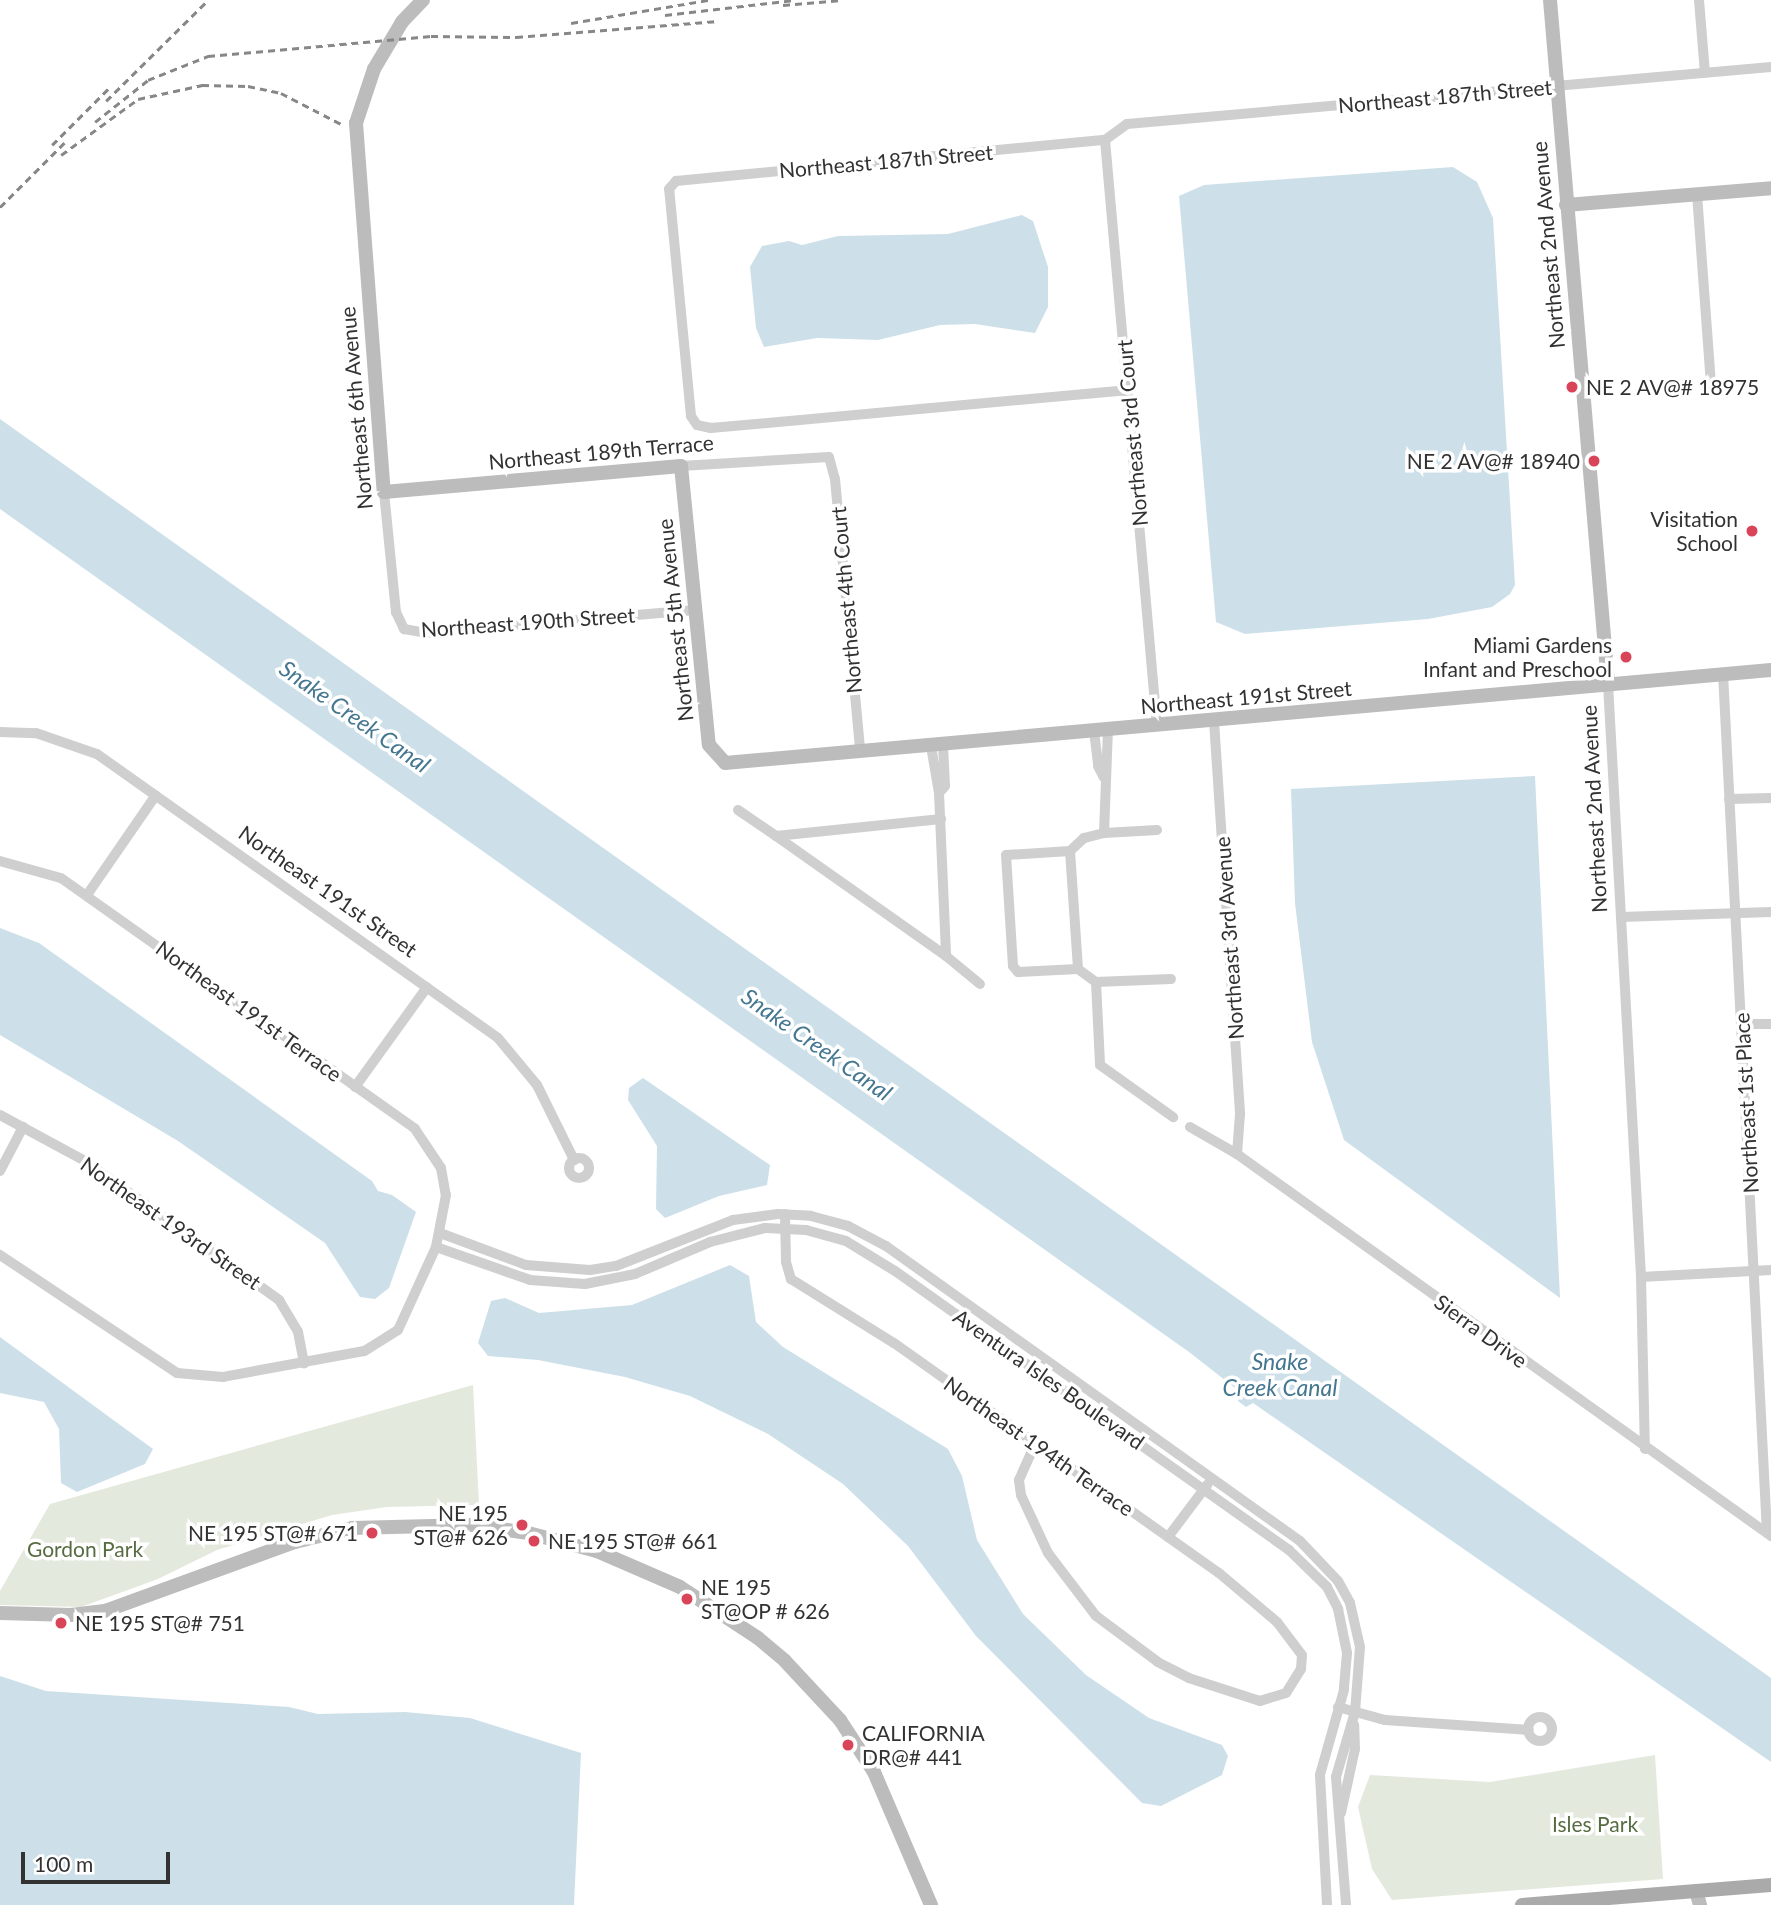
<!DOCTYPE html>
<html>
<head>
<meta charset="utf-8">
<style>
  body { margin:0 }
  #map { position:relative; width:1771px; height:1905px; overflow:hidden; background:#fff; font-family:Lato,sans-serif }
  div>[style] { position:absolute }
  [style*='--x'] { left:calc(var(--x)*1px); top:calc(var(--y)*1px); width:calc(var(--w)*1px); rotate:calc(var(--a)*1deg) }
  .green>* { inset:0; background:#e3e9dc }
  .water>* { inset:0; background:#cde0e9 }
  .street>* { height:10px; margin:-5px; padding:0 5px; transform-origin:5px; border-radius:5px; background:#cfcfcf }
  .street>.ring { margin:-5px; padding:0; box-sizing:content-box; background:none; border:10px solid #cfcfcf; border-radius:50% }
  .secondary>* { height:14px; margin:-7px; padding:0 7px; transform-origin:7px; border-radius:7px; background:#bcbcbc }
  .primary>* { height:14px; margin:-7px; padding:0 7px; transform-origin:7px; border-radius:7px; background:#aaa }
  .rail>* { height:2.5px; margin-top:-1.25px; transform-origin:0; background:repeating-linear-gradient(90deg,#878787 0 7px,transparent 0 12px) }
  .dots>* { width:19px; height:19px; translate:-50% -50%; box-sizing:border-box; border:4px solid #fff; border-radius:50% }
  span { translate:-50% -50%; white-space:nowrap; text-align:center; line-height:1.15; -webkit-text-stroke:7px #fff; paint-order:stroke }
  .street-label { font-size:21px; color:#323232 }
  .poi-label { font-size:21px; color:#323232 }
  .left { translate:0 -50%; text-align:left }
  .right { translate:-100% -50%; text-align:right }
  .park-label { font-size:21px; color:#586c42 }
  .water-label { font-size:23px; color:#457790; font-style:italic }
  .scale { position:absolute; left:21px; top:1852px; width:149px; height:32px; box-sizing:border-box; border:4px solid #323232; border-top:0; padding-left:9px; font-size:21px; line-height:24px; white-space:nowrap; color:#323232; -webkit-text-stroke:5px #fff; paint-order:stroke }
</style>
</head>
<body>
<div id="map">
  <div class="green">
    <div style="clip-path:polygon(473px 1385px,479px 1505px,387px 1507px,332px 1515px,217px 1550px,158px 1579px,81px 1607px,0 1605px,0 1591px,50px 1504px)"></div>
    <div style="clip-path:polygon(1655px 1755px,1663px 1879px,1392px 1900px,1372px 1869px,1358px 1807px,1370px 1775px,1490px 1782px)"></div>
  </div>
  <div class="water">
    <div style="clip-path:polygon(1453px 167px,1477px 182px,1493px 218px,1515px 585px,1510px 594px,1492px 607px,1428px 619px,1245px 634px,1216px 622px,1179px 196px,1204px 185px)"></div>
    <div style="clip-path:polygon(1022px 215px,1033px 221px,1048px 267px,1048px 307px,1035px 333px,975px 324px,940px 325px,878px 340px,817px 338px,764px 347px,756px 328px,750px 267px,762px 246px,789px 241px,802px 245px,838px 236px,948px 234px)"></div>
    <div style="clip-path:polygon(0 419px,1771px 1678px,1771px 1762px,1253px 1403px,1246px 1407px,1238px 1401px,1239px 1391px,1189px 1352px,0 509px)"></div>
    <div style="clip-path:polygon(1535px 776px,1560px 1298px,1344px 1140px,1312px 1042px,1295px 903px,1291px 789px)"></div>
    <div style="clip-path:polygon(0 928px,39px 943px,372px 1181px,378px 1191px,392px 1195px,416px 1212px,389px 1288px,375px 1299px,360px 1297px,325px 1243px,178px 1141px,0 1035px)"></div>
    <div style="clip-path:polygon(643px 1078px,770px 1165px,767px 1185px,719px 1196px,665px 1218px,656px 1209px,657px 1146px,628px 1100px,629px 1088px)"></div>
    <div style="clip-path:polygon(730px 1265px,749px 1276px,756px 1322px,783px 1347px,948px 1449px,962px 1476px,977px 1540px,1023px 1614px,1086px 1675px,1149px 1718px,1222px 1745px,1228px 1756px,1222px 1775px,1161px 1806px,1142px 1803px,976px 1636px,908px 1546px,843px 1484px,768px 1434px,690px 1396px,625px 1377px,538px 1360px,488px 1356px,478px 1343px,491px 1301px,505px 1298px,539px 1313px,632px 1305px)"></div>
    <div style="clip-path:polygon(0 1337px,153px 1449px,145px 1464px,77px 1492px,61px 1483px,59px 1429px,44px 1402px,0 1393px)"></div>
    <div style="clip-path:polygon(0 1676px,46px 1691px,289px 1707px,318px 1714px,405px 1712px,470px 1718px,581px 1753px,574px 1905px,0 1905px)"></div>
  </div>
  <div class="street">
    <div style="--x:1699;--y:0;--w:73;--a:85.3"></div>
    <div style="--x:1105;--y:140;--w:588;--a:84.93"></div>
    <div style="--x:1697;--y:194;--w:192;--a:85.8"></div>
    <div style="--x:1129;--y:390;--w:420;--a:174.8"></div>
    <div style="--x:711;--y:428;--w:14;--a:-168"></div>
    <div style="--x:697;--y:425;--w:11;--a:-124"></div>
    <div style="--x:691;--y:416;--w:228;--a:-95.5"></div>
    <div style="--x:669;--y:189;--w:11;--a:-49"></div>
    <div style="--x:676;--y:181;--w:431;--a:-5.5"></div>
    <div style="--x:1105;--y:140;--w:27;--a:-36"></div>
    <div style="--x:1127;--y:124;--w:647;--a:-5.06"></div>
    <div style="--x:681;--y:466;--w:148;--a:-3.5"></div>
    <div style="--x:829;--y:457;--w:23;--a:75"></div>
    <div style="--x:835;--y:479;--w:273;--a:84.7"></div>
    <div style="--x:384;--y:492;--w:121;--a:84.3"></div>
    <div style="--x:396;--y:612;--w:19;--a:65"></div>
    <div style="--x:404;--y:629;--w:22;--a:10"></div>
    <div style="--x:426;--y:633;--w:270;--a:-4.9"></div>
    <div style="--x:1723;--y:673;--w:861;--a:87.07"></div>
    <div style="--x:1608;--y:684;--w:594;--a:86.81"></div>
    <div style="--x:1641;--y:1277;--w:172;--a:88.7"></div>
    <div style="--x:1214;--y:721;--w:394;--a:86.2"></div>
    <div style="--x:1240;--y:1114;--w:40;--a:94.3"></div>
    <div style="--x:1094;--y:731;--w:35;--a:83"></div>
    <div style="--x:1098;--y:766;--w:13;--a:63"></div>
    <div style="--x:0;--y:732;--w:36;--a:2"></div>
    <div style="--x:36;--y:733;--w:65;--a:19"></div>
    <div style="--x:97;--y:754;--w:491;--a:35.3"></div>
    <div style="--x:498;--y:1038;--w:61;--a:50.3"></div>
    <div style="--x:537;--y:1085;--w:84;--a:63.7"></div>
    <div style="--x:931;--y:746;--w:48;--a:80.3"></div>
    <div style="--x:939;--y:793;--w:163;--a:87.5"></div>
    <div style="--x:946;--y:956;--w:44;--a:39.5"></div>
    <div style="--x:939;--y:793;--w:9;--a:-49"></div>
    <div style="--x:945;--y:786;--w:41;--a:-92.8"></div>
    <div style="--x:1729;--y:799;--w:42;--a:-1.4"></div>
    <div style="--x:738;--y:810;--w:46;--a:34.4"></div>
    <div style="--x:776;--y:836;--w:166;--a:-5.9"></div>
    <div style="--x:1157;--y:830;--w:53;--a:176.8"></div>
    <div style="--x:1104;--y:833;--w:21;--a:166"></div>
    <div style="--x:1084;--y:838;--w:19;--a:137"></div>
    <div style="--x:1070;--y:851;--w:118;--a:86.1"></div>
    <div style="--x:1078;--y:969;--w:22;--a:36"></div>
    <div style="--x:1096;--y:982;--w:75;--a:-2.3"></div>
    <div style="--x:1104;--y:833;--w:102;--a:-87.8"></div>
    <div style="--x:776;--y:836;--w:208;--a:35.2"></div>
    <div style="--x:1070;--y:851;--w:64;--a:176.4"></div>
    <div style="--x:1006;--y:855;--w:111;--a:86.4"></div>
    <div style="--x:1013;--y:966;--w:8;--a:50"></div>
    <div style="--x:1018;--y:972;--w:60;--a:-2.9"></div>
    <div style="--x:0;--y:861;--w:63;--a:15.6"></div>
    <div style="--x:61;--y:878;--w:434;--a:35.3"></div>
    <div style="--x:415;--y:1129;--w:47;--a:56.3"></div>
    <div style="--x:441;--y:1168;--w:27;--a:80"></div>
    <div style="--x:446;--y:1195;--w:53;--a:100.9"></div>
    <div style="--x:436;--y:1247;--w:91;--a:114.6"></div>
    <div style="--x:398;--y:1330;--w:40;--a:148"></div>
    <div style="--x:364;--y:1351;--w:143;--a:169.6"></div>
    <div style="--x:223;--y:1377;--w:46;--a:-175"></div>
    <div style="--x:177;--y:1373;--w:213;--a:-146.3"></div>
    <div style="--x:87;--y:895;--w:121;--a:-55.4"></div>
    <div style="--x:1621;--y:917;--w:150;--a:-1.9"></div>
    <div style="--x:1096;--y:982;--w:83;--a:87.2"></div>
    <div style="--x:1100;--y:1065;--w:90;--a:35.5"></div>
    <div style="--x:1742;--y:1024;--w:29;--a:0"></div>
    <div style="--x:355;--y:1087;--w:123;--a:-54.2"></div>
    <div style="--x:0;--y:1115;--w:97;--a:28.4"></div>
    <div style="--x:85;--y:1161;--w:239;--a:35.6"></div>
    <div style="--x:279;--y:1300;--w:37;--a:59"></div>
    <div style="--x:298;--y:1332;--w:32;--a:79"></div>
    <div style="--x:1190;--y:1127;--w:54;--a:29.9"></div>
    <div style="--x:1237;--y:1154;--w:657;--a:35.58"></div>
    <div class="ring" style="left:569px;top:1158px;width:10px;height:10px"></div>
    <div style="--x:0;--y:1171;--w:50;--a:-62.4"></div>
    <div style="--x:785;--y:1214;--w:48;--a:88.8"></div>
    <div style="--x:786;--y:1262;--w:18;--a:74"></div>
    <div style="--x:791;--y:1279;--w:121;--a:31.9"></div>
    <div style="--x:894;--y:1343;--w:398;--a:35.3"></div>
    <div style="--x:1219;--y:1573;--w:76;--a:40.2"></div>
    <div style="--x:1277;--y:1622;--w:41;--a:52.9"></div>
    <div style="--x:1302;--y:1655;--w:14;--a:94"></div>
    <div style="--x:1301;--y:1669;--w:28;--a:122"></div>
    <div style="--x:1286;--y:1693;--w:27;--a:163"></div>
    <div style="--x:1260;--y:1701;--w:75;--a:-162.1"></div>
    <div style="--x:1189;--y:1678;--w:35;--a:-153"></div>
    <div style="--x:1158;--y:1662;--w:77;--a:-143.4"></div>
    <div style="--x:1096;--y:1616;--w:79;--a:-127.3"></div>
    <div style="--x:1048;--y:1553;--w:64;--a:-115"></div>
    <div style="--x:1021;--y:1495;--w:15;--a:-98"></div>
    <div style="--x:1019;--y:1480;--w:39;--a:-66"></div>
    <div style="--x:440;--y:1233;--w:92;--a:20.4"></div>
    <div style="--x:526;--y:1265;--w:64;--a:4.5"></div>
    <div style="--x:590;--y:1270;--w:26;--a:-9"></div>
    <div style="--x:616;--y:1266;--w:126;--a:-21.5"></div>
    <div style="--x:733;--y:1220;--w:45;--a:-7.6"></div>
    <div style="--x:778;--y:1214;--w:33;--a:3"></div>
    <div style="--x:811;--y:1216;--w:38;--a:15"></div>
    <div style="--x:848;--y:1226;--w:43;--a:27.8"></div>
    <div style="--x:886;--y:1246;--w:508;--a:35.47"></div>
    <div style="--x:1300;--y:1541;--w:55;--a:46.5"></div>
    <div style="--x:1338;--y:1581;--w:25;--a:61"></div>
    <div style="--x:1350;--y:1603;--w:45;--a:77.2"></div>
    <div style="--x:1360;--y:1647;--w:65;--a:94.4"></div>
    <div style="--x:1355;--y:1712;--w:68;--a:106.3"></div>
    <div style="--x:1336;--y:1777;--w:128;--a:85.5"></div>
    <div style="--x:436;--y:1247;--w:100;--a:19.3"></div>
    <div style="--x:530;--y:1280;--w:55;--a:4.2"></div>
    <div style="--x:585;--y:1284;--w:51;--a:-11.3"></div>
    <div style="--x:635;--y:1274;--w:82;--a:-23.1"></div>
    <div style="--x:710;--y:1242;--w:57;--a:-14.3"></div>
    <div style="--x:765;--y:1228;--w:41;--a:2.8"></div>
    <div style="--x:806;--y:1230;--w:41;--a:15.4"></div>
    <div style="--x:846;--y:1241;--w:57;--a:31.5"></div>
    <div style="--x:895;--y:1271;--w:483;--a:35.3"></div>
    <div style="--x:1289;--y:1550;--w:53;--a:44.2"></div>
    <div style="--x:1327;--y:1587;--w:25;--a:63"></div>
    <div style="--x:1338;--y:1609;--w:45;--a:78.4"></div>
    <div style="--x:1347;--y:1653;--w:37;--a:95"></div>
    <div style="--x:1344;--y:1690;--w:88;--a:105.8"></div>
    <div style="--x:1320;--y:1775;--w:130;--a:86.9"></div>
    <div style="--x:1641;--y:1277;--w:130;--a:-3.1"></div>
    <div style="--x:1168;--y:1537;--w:66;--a:-53"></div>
    <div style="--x:1338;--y:1707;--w:49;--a:15.5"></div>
    <div style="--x:1385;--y:1720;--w:144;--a:4"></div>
    <div class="ring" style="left:1528px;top:1717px;width:14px;height:14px"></div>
    <div style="--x:1341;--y:1813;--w:66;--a:-77.7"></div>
    <div style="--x:1355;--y:1749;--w:24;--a:-92"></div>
  </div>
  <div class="secondary">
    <div style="--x:423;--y:0;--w:30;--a:134"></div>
    <div style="--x:402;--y:22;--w:55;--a:120.8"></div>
    <div style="--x:374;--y:69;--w:57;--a:108.4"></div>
    <div style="--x:356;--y:123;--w:370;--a:85.7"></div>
    <div style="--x:384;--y:492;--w:298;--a:-5"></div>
    <div style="--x:681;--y:466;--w:280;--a:84.3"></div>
    <div style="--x:709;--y:745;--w:24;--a:48"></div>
    <div style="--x:725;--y:763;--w:1050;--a:-5.08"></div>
    <div style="--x:1550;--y:0;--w:686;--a:85.15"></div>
    <div style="--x:1566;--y:205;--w:206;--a:-4.7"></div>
    <div style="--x:0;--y:1613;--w:71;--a:1.6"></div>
    <div style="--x:71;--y:1615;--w:34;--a:-7"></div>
    <div style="--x:105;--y:1611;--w:202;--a:-20"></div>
    <div style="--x:295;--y:1542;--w:59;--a:-13.8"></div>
    <div style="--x:352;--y:1528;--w:120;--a:-1.4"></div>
    <div style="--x:472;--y:1525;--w:57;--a:8.1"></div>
    <div style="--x:528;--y:1533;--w:71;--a:14.6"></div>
    <div style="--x:597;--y:1551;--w:90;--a:23.4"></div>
    <div style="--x:680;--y:1587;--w:93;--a:33.2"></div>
    <div style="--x:758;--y:1638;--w:35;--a:40"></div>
    <div style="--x:785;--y:1661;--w:81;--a:47"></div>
    <div style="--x:840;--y:1720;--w:62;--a:56.8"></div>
    <div style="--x:874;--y:1772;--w:145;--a:66.8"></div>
    <div style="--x:1696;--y:1891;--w:15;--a:74"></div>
  </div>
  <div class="primary">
    <div style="--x:1522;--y:1905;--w:250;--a:-4.6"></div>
  </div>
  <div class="rail">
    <div style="--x:783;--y:5;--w:59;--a:-4.8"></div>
    <div style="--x:665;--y:15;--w:130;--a:-6.6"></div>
    <div style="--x:571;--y:23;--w:140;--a:-9.5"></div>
    <div style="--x:106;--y:101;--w:144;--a:-44.7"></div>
    <div style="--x:95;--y:122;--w:68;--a:-38.4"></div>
    <div style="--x:148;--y:80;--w:65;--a:-21.8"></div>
    <div style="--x:208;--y:56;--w:224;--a:-5.1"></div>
    <div style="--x:431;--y:36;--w:85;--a:0.7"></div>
    <div style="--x:516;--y:37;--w:203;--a:-4.5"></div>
    <div style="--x:52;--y:145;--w:81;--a:-45"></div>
    <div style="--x:61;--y:155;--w:95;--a:-36"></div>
    <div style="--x:138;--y:99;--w:66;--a:-12.3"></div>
    <div style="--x:202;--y:85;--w:46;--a:1.2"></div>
    <div style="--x:248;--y:86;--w:34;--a:12"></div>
    <div style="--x:281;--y:93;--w:68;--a:27.3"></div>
    <div style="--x:0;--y:207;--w:91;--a:-45"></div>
  </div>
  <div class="dots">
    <div style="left:1572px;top:387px;background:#da4458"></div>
    <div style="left:1594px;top:461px;background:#da4458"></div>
    <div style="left:1752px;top:531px;background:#da4458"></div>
    <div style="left:1626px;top:657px;background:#da4458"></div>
    <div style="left:522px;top:1525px;background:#da4458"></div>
    <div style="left:372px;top:1533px;background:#da4458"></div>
    <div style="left:534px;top:1541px;background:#da4458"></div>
    <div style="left:687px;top:1599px;background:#da4458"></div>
    <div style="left:61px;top:1623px;background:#da4458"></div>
    <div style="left:848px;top:1745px;background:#da4458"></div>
  </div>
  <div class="street-label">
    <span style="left:1445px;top:96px;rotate:-5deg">Northeast 187th Street</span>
    <span style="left:886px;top:161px;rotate:-5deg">Northeast 187th Street</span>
    <span style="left:1548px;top:245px;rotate:-95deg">Northeast 2nd Avenue</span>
    <span style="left:356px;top:408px;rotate:-95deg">Northeast 6th Avenue</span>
    <span style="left:1132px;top:433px;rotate:-95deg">Northeast 3rd Court</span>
    <span style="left:601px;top:452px;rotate:-5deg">Northeast 189th Terrace</span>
    <span style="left:846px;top:600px;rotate:-95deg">Northeast 4th Court</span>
    <span style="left:675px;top:620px;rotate:-96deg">Northeast 5th Avenue</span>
    <span style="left:528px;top:622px;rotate:-4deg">Northeast 190th Street</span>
    <span style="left:1246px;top:697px;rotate:-5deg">Northeast 191st Street</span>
    <span style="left:1594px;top:809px;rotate:-93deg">Northeast 2nd Avenue</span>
    <span style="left:328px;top:891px;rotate:35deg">Northeast 191st Street</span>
    <span style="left:1229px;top:938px;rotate:-94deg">Northeast 3rd Avenue</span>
    <span style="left:249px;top:1011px;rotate:36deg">Northeast 191st Terrace</span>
    <span style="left:1746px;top:1103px;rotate:-93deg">Northeast 1st Place</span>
    <span style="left:171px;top:1223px;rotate:35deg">Northeast 193rd Street</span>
    <span style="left:1481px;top:1331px;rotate:36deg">Sierra Drive</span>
    <span style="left:1049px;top:1379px;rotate:35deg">Aventura Isles Boulevard</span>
    <span style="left:1039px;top:1446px;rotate:35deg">Northeast 194th Terrace</span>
  </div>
  <div class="poi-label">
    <span class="left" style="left:1586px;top:387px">NE 2 AV@# 18975</span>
    <span class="right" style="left:1580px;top:461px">NE 2 AV@# 18940</span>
    <span class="right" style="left:1738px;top:531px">Visitation<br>School</span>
    <span class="right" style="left:1612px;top:657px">Miami Gardens<br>Infant and Preschool</span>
    <span class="right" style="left:508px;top:1525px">NE 195<br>ST@# 626</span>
    <span class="right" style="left:358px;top:1533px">NE 195 ST@# 671</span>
    <span class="left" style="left:548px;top:1541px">NE 195 ST@# 661</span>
    <span class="left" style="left:701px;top:1599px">NE 195<br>ST@OP # 626</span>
    <span class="left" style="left:75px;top:1623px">NE 195 ST@# 751</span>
    <span class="left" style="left:862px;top:1745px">CALIFORNIA<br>DR@# 441</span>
  </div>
  <div class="park-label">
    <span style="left:85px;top:1549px">Gordon Park</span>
    <span style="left:1595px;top:1824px">Isles Park</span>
  </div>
  <div class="water-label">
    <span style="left:355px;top:716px;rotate:35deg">Snake Creek Canal</span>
    <span style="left:817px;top:1044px;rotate:35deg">Snake Creek Canal</span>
    <span style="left:1280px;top:1374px">Snake<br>Creek Canal</span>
  </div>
  <div class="scale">100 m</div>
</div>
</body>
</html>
